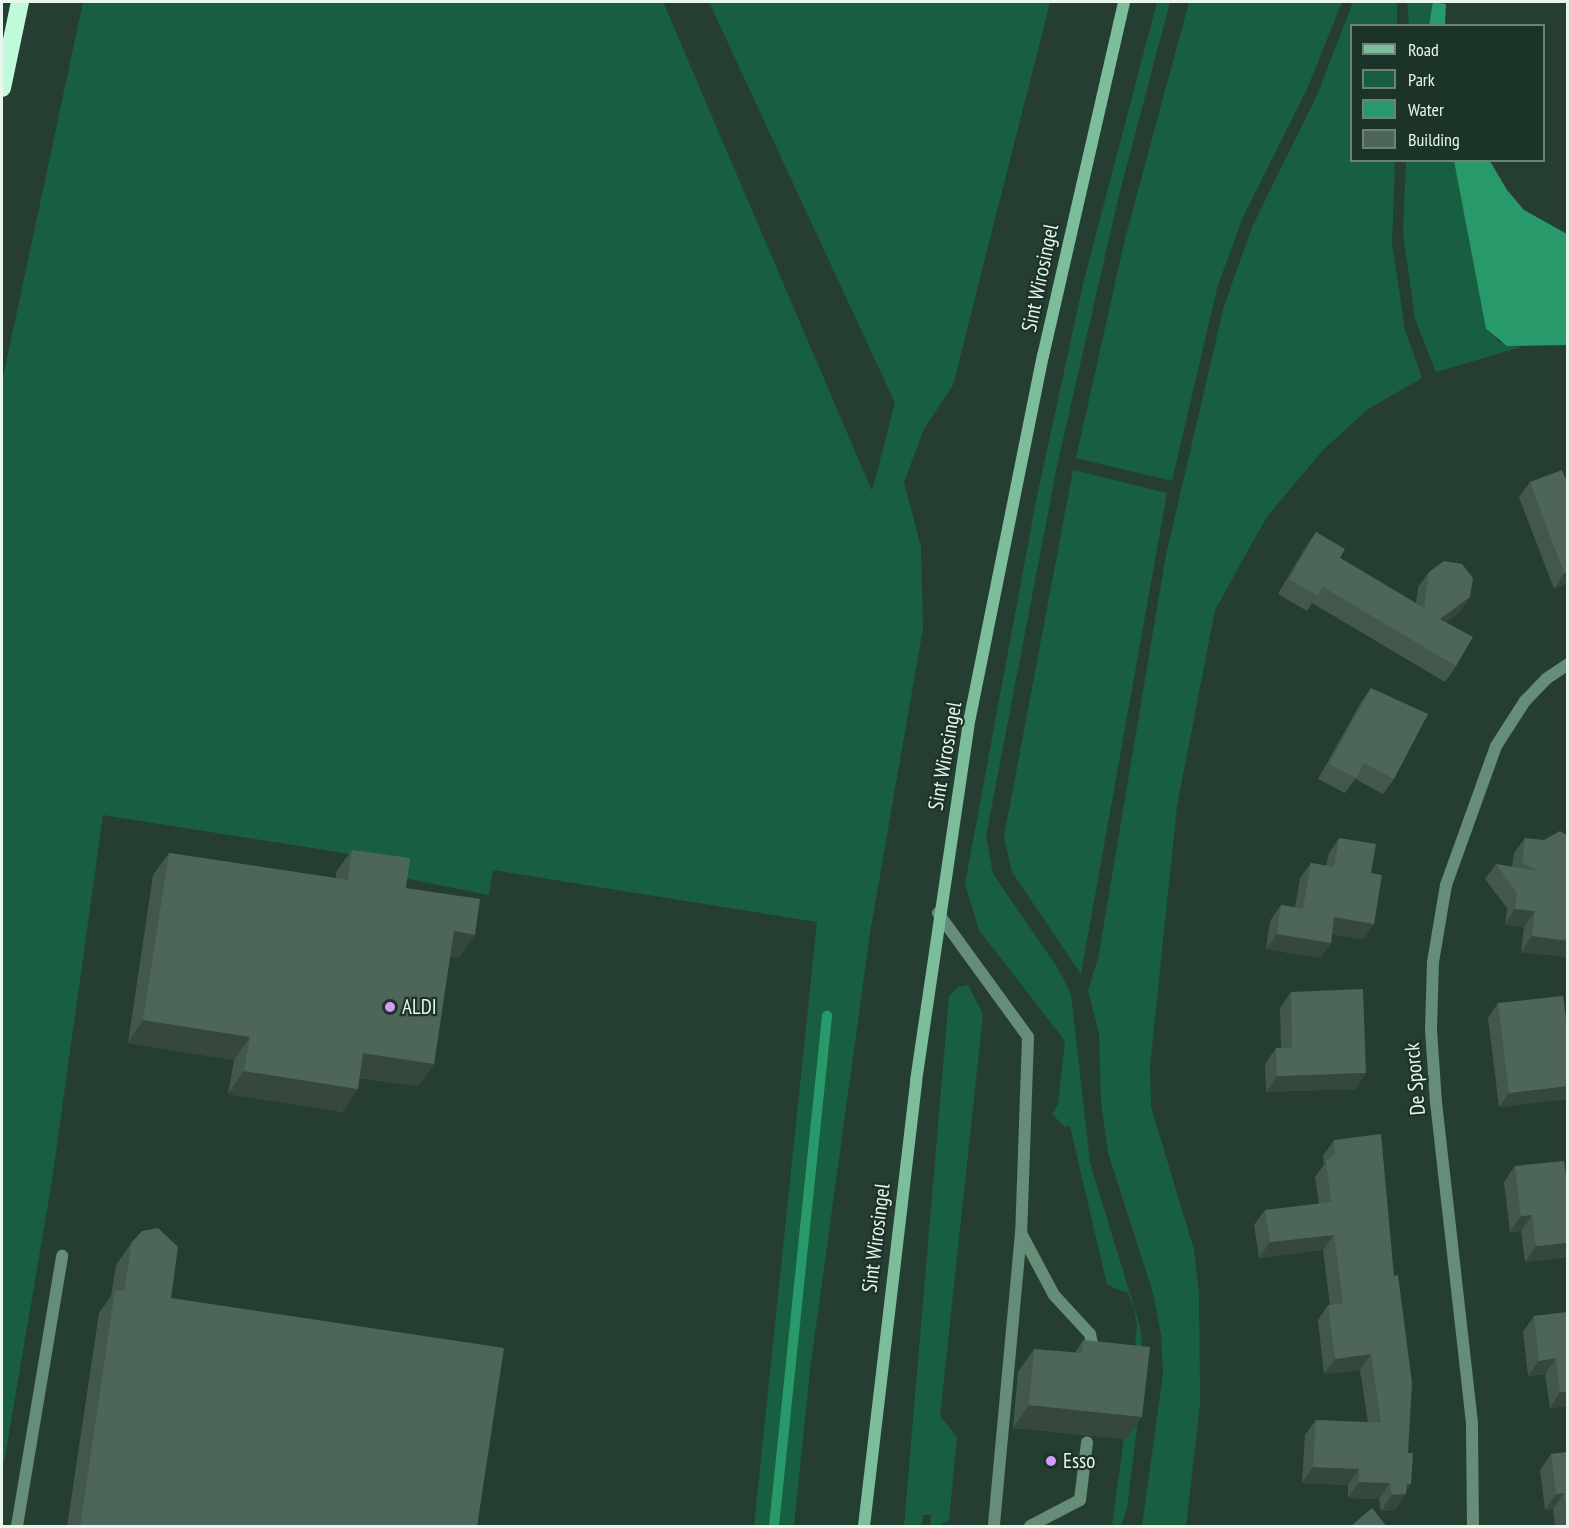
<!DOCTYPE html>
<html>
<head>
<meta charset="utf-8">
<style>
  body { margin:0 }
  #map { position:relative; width:1569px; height:1528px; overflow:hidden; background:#263e32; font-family:"PT Sans Narrow",sans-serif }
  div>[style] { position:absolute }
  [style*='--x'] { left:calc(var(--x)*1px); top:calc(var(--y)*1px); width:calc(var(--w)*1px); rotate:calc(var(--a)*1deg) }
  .green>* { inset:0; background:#185f42 }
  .water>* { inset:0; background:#27996b }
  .stream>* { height:10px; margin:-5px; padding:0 5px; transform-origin:5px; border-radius:5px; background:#27996b }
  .lane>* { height:12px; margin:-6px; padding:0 6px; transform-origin:6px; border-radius:6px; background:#658d78 }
  .street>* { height:12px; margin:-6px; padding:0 6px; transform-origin:6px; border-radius:6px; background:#658d78 }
  .secondary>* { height:12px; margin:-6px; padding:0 6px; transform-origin:6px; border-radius:6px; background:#7cbe9c }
  .highway>* { height:18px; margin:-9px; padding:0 9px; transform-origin:9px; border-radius:9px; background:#c0fbdb }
  .wall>* { inset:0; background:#42584d }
  .shaded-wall>* { inset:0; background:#36473e }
  .building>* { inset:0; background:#4d6659 }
  .dots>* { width:16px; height:16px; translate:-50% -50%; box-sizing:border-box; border:3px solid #1c3328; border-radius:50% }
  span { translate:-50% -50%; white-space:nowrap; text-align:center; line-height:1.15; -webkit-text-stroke:4.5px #1c3328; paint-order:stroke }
  .street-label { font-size:21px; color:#e8f6ee }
  .poi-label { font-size:21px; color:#e8f6ee }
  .left { translate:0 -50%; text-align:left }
  .frame { position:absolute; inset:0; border:3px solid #e8f6ee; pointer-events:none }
  .legend { position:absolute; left:1350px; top:24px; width:195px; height:138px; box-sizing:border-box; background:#1c3328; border:2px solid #6e8177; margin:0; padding:8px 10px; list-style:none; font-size:18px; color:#e8f6ee }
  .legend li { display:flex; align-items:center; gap:12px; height:30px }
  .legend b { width:30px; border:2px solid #6e8177 }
</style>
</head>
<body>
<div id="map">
  <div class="green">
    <div style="clip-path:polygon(83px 2px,663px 2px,872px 491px,895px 403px,709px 2px,1050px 2px,953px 385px,924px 429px,904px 482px,921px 547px,923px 628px,870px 933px,810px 1370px,794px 1526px,754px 1526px,817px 922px,493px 870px,489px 895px,369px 871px,369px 857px,103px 815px,52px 1180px,2px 1474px,2px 382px)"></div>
    <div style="clip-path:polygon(1157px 2px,1170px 2px,1119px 195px,1058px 461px,986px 836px,993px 874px,1057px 967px,1071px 994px,1090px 1163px,1140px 1326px,1144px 1370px,1127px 1508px,1121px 1526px,1112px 1526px,1133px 1370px,1137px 1325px,1134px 1308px,1128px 1293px,1107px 1285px,1070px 1126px,1065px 1127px,1052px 1114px,1058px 1104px,1065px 1041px,979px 930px,965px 884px,1037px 496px,1084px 280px)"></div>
    <div style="clip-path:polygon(1189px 2px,1342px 2px,1307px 89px,1242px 219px,1217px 288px,1172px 481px,1076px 458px,1125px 239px)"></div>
    <div style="clip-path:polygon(1353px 2px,1397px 2px,1397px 25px,1352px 26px,1352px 160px,1395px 161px,1392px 243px,1405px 330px,1422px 378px,1368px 409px,1323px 450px,1266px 518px,1215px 610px,1177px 806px,1150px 1066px,1151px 1107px,1194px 1250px,1199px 1293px,1200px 1404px,1186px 1526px,1142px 1526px,1163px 1374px,1161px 1334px,1153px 1293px,1108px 1153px,1101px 1101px,1099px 1033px,1088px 990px,1098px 959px,1166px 555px,1224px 306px,1252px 227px,1318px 93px)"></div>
    <div style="clip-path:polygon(1407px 2px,1434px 2px,1429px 25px,1409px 25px)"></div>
    <div style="clip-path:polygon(1406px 161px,1454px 161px,1486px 329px,1499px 342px,1521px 347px,1436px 372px,1415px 319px,1403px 233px)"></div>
    <div style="clip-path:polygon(1073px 470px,1167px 493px,1081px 974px,1012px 872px,1004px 837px)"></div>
    <div style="clip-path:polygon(968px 985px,983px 1014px,940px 1416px,957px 1437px,949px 1520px,939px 1526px,930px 1526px,931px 1515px,923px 1515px,922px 1526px,904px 1526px,949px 996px,958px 987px)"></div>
  </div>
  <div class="water">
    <div style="clip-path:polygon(1433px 2px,1446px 4px,1445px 25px,1429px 25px)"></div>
    <div style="clip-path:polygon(1454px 161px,1490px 161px,1507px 190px,1524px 210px,1567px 234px,1567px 345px,1507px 346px,1486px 329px)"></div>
  </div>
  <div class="stream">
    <div style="--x:774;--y:1526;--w:513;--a:-84.07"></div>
  </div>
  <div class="lane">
    <div style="--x:938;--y:913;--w:153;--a:54"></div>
    <div style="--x:1028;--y:1037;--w:196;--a:92"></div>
    <div style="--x:1021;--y:1233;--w:294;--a:95.3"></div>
    <div style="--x:1021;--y:1233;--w:70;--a:62"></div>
    <div style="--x:1054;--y:1295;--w:53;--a:47.3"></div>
    <div style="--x:1090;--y:1334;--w:24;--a:78"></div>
    <div style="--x:1030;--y:1526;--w:56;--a:-27.5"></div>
    <div style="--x:1080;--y:1500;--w:58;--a:-83.1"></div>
  </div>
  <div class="street">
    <div style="--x:17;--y:1526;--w:274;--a:-80.5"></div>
    <div style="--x:1473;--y:1526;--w:103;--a:-90.6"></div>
    <div style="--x:1472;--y:1423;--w:322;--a:-96.4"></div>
    <div style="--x:1436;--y:1103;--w:74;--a:-93.9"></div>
    <div style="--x:1431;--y:1029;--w:67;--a:-88.3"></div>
    <div style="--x:1433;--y:962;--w:78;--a:-80.4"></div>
    <div style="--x:1446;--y:885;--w:148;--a:-70.2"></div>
    <div style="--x:1496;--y:746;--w:54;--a:-57.2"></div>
    <div style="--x:1525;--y:701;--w:30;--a:-46"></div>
    <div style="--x:1546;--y:679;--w:27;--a:-34"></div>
  </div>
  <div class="secondary">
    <div style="--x:864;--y:1526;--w:448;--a:-83.3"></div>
    <div style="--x:916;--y:1081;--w:358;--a:-81.6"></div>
    <div style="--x:968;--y:727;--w:379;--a:-78.6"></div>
    <div style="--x:1043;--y:356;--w:363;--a:-77.1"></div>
  </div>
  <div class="highway">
    <div style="--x:2;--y:88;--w:88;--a:-78.2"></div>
  </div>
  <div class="wall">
    <div style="clip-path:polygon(1530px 482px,1568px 484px,1568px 583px,1554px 589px,1519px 497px)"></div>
    <div style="clip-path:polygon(1316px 532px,1340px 558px,1416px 603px,1418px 587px,1429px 572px,1460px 612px,1446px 622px,1456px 666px,1445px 682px,1312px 603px,1307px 611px,1278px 594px,1305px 548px)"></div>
    <div style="clip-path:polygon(1371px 688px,1394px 779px,1383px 794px,1355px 779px,1345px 793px,1318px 779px,1360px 704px)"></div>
    <div style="clip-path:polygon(1339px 838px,1371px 873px,1374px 924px,1363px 939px,1332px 934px,1331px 943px,1320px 958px,1266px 949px,1270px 921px,1281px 905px,1295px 907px,1300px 878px,1311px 863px,1326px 866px,1329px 853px)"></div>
    <div style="clip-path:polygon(1525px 838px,1568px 957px,1521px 952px,1524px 927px,1505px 925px,1507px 908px,1485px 879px,1496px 864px,1512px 867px,1514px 853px)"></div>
    <div style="clip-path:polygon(352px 850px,406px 888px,459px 958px,450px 956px,434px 1064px,418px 1086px,359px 1078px,358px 1089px,342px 1112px,228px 1094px,234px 1060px,128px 1043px,153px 875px,169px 853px,336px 878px,336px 872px)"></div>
    <div style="clip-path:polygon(1291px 992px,1356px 1089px,1266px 1092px,1265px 1064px,1276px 1048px,1281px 1048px,1280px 1008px)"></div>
    <div style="clip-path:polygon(1498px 1003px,1568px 1033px,1568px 1099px,1499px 1107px,1488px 1018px)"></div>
    <div style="clip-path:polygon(1334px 1140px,1406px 1492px,1395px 1510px,1381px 1511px,1379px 1499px,1348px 1498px,1348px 1485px,1302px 1483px,1305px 1435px,1316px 1420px,1368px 1422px,1360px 1370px,1324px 1374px,1318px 1320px,1328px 1305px,1330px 1305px,1323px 1250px,1259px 1258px,1254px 1225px,1265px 1210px,1319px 1204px,1315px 1177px,1324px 1165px,1323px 1156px)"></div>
    <div style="clip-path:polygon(1515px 1166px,1568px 1257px,1525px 1262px,1521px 1231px,1510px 1232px,1504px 1182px)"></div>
    <div style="clip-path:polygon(132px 1242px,171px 1298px,477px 1527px,67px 1527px,99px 1313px,111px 1296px,116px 1265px)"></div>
    <div style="clip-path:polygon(1568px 1312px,1568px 1406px,1550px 1408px,1545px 1374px,1528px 1376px,1523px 1332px,1534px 1316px)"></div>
    <div style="clip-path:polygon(1083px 1340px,1126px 1439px,1013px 1428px,1018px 1372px,1034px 1349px,1075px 1353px)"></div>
    <div style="clip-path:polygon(1568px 1452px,1568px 1527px,1555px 1527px,1553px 1509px,1545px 1510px,1540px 1470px,1551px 1454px)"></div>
  </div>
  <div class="shaded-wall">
    <div style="clip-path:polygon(1568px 572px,1568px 583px,1554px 589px,1564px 573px)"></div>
    <div style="clip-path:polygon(1470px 597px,1460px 612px,1430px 634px,1440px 619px)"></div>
    <div style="clip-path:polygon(1515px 909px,1535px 911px,1524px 927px,1505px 925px)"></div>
    <div style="clip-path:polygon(1334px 917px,1374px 924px,1363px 939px,1323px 933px)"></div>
    <div style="clip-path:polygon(454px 931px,475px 935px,459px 958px,438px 954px)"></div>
    <div style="clip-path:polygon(1277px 934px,1331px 943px,1320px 958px,1266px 949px)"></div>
    <div style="clip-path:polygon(1532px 936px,1568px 941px,1568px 957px,1521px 952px)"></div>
    <div style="clip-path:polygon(143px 1020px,250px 1037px,234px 1060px,128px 1043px)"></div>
    <div style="clip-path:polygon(363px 1053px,434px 1064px,418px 1086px,347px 1076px)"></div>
    <div style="clip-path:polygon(244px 1071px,358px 1089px,342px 1112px,228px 1094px)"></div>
    <div style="clip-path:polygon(1366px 1073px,1356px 1089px,1266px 1092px,1277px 1076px)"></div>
    <div style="clip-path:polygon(1568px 1086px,1568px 1099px,1499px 1107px,1509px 1093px)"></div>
    <div style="clip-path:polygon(1532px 1215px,1521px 1231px,1510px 1232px,1521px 1216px)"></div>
    <div style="clip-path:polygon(1334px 1235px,1323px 1250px,1259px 1258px,1270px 1242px)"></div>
    <div style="clip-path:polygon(1568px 1243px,1568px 1257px,1525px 1262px,1536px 1246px)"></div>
    <div style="clip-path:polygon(1371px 1354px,1360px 1370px,1324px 1374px,1335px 1359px)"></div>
    <div style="clip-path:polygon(1556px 1358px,1545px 1374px,1528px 1376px,1539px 1361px)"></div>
    <div style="clip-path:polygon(1560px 1392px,1568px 1392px,1568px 1406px,1550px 1408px)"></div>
    <div style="clip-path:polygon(1029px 1405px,1142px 1417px,1126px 1439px,1013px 1428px)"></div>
    <div style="clip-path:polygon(1313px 1467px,1359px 1469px,1348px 1485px,1302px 1483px)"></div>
    <div style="clip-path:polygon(1359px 1482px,1390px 1483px,1379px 1499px,1348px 1498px)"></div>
    <div style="clip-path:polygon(1407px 1484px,1411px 1484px,1404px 1494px,1406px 1494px,1395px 1510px,1381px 1511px,1392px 1495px)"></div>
    <div style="clip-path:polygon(1564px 1493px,1553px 1509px,1545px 1510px,1556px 1494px)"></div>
  </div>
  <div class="building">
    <div style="clip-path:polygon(1562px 470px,1568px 484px,1568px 572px,1564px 573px,1530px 482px)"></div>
    <div style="clip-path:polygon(1316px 532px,1345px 549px,1340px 558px,1424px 608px,1429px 572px,1444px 561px,1462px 564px,1473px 578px,1470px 597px,1440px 619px,1473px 637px,1456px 666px,1323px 587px,1318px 596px,1289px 579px)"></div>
    <div style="clip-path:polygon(1371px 688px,1428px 714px,1394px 779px,1364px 763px,1356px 778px,1329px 764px)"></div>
    <div style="clip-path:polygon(1560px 831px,1568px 836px,1568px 941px,1532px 936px,1535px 911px,1515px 909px,1517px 893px,1496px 864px,1538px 871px,1522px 862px,1525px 838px,1544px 840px)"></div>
    <div style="clip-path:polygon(1339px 838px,1376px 844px,1371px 873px,1382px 875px,1374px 924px,1334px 917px,1331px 943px,1277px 934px,1281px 905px,1303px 909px,1311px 863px,1334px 867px)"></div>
    <div style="clip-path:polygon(352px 850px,410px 858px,406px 888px,480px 899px,475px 935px,454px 931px,434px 1064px,363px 1053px,358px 1089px,244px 1071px,250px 1037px,143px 1020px,169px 853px,348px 880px)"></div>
    <div style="clip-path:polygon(1363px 989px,1366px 1073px,1277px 1076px,1276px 1048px,1292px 1048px,1291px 992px)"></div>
    <div style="clip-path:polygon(1563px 996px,1568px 1033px,1568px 1086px,1509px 1093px,1498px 1003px)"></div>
    <div style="clip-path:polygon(1381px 1134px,1394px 1276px,1398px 1275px,1412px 1383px,1408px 1453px,1413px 1453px,1411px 1484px,1407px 1484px,1406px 1494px,1392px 1495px,1390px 1483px,1359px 1482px,1359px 1469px,1313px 1467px,1316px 1420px,1381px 1423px,1371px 1354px,1335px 1359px,1328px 1305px,1343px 1303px,1334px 1235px,1270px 1242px,1265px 1210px,1331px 1202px,1326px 1161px,1335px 1154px,1334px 1140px)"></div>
    <div style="clip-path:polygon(1564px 1161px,1568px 1191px,1568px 1243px,1536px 1246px,1532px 1215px,1521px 1216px,1515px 1166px)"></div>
    <div style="clip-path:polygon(158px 1228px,178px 1247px,171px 1298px,504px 1348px,477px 1527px,80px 1527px,115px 1290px,124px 1291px,132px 1242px,142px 1231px)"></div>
    <div style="clip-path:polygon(1568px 1312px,1568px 1392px,1560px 1392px,1556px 1358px,1539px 1361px,1534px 1316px)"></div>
    <div style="clip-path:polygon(1083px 1340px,1150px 1347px,1142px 1417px,1029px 1405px,1034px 1349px,1082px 1353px)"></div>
    <div style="clip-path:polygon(1568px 1452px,1568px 1521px,1564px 1493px,1556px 1494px,1551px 1454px)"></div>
    <div style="clip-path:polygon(1372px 1508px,1387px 1527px,1350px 1527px)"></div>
  </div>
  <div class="dots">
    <div style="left:390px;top:1007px;background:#d59bfa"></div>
    <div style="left:1051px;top:1461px;background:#d59bfa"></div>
  </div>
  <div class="street-label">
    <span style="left:1040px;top:278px;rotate:-78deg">Sint Wirosingel</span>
    <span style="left:945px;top:756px;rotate:-80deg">Sint Wirosingel</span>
    <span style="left:1415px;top:1079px;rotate:-95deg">De Sporck</span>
    <span style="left:876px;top:1238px;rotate:-83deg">Sint Wirosingel</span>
  </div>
  <div class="poi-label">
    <span class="left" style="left:402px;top:1007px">ALDI</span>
    <span class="left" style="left:1063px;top:1461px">Esso</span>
  </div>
  <div class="frame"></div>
  <ul class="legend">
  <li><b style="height:8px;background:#7cbe9c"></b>Road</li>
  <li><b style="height:16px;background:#185f42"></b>Park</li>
  <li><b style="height:16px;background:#27996b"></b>Water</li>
  <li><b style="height:16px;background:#4d6659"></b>Building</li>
  </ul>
</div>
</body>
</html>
